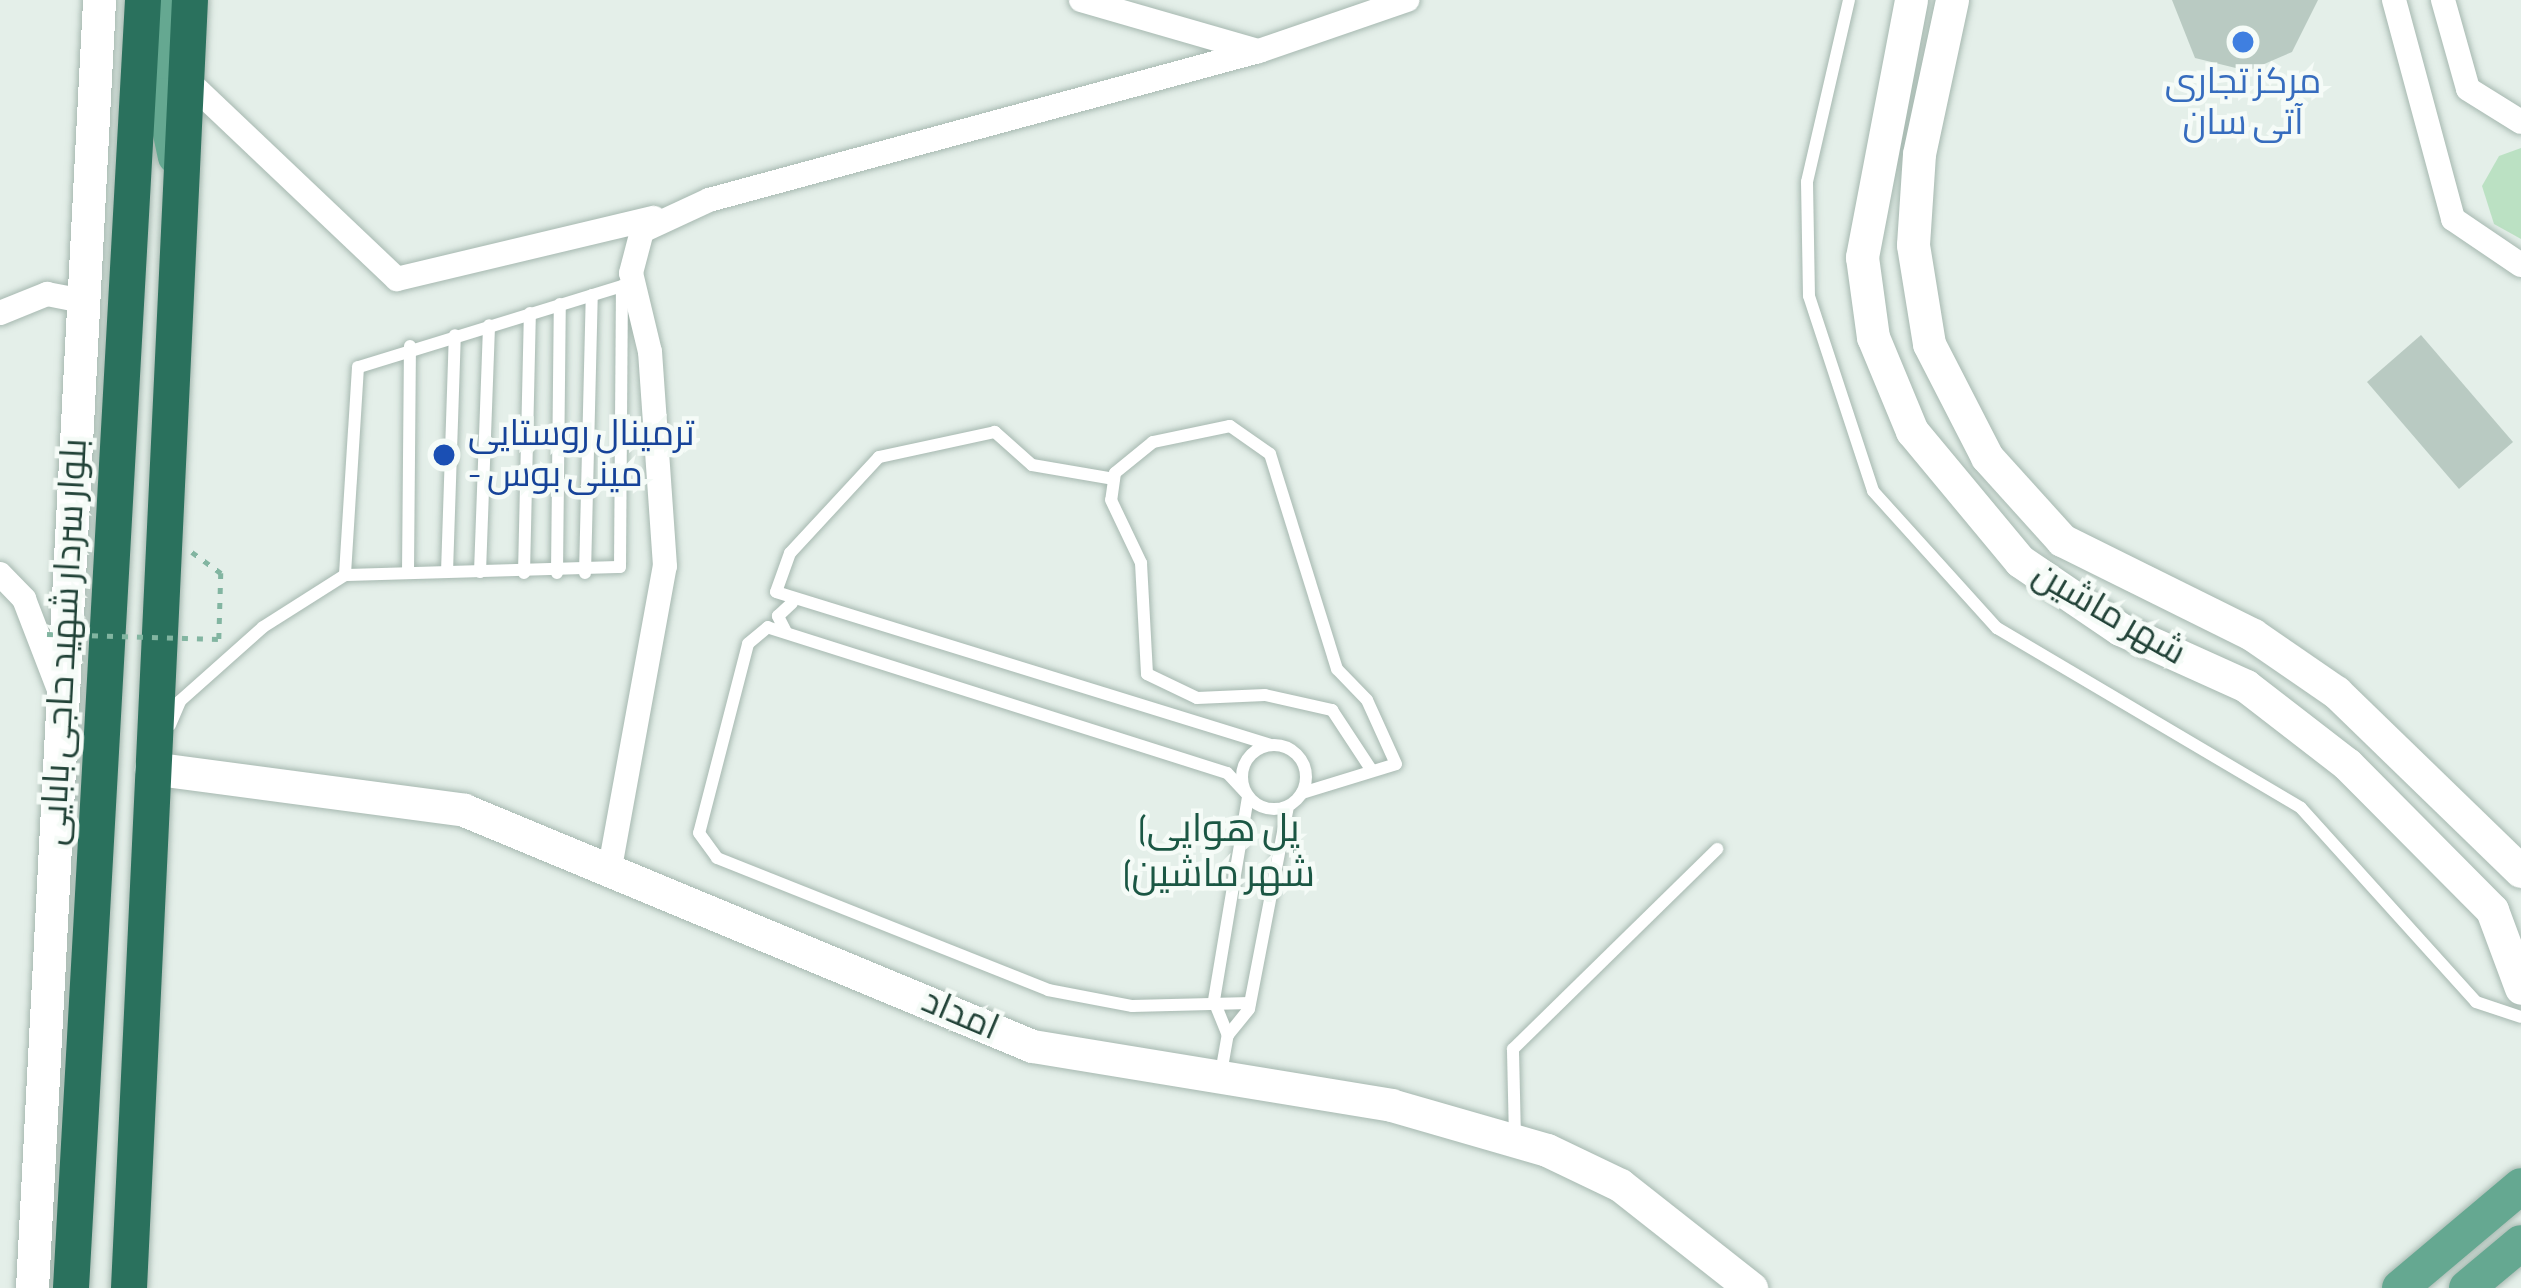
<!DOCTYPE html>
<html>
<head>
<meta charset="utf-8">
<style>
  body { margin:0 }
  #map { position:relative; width:2521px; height:1288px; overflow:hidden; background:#e4efe9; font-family:"Sofia Sans Condensed",Cairo,sans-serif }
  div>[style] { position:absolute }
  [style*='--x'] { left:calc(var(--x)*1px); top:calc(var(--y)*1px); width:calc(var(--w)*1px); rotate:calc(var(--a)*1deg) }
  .green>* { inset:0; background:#bbe1c3 }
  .building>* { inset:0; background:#b9cac2 }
  .path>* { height:4.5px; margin-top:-2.25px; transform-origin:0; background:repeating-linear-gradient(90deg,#82b5a1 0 6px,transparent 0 15px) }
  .roads { filter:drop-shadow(0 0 3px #a6b8b0) drop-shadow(0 0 3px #a6b8b0) }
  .lane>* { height:12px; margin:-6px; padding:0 6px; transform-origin:6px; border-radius:6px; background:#fff }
  .lane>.ring { margin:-6px; padding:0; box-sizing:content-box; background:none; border:12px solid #fff; border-radius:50% }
  .street>* { height:24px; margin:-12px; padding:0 12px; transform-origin:12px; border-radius:12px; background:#fff }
  .secondary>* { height:33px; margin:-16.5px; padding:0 16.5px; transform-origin:16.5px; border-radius:16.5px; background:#fff }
  .primary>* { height:36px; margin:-18px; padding:0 18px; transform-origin:18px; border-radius:18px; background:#65a891 }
  .highway>* { height:36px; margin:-18px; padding:0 18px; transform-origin:18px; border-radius:18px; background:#2a715d }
  .path-bridge>* { height:4.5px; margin-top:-2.25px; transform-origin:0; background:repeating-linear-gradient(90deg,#82b5a1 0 6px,transparent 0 15px) }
  .dots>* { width:33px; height:33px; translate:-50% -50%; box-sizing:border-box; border:6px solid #f5fbf7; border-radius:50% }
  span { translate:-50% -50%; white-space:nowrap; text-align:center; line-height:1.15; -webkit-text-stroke:9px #f5fbf7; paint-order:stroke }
  .shop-label { font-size:36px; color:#366cbe }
  .transit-label { font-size:36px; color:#164399 }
  .left { translate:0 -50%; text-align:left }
  .street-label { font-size:36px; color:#214237 }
  .neighbourhood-label { font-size:39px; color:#1b5744 }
</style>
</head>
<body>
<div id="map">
  <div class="green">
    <div style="clip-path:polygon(2521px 148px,2521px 239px,2494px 224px,2482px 186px,2499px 156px)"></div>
  </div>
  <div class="building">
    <div style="clip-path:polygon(2172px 0,2318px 0,2292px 52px,2248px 71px,2195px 58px)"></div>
    <div style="clip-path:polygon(2421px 335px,2513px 442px,2459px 489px,2367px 382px)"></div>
  </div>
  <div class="path">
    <div style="--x:192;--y:552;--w:36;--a:36"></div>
    <div style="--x:221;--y:573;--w:66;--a:91.7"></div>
  </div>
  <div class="roads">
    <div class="lane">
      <div style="--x:1849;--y:0;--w:187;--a:103"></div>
      <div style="--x:1807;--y:182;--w:114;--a:89"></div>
      <div style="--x:1809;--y:296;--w:205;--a:71.8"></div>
      <div style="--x:1873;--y:491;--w:185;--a:47.9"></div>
      <div style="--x:1997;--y:628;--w:353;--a:30.6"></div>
      <div style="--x:2301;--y:808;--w:261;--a:47.9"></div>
      <div style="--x:2476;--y:1002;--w:47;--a:18.4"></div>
      <div style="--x:1114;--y:479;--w:83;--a:-170.3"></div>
      <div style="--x:1032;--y:465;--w:50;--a:-138.3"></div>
      <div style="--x:995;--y:432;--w:119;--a:167.8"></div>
      <div style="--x:879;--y:457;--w:131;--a:132.8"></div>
      <div style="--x:790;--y:553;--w:41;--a:109.7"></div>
      <div style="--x:776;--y:592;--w:518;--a:17.18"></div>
      <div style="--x:408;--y:572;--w:226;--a:-89.5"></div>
      <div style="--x:447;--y:572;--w:237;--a:-88.1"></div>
      <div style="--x:480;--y:572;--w:247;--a:-87.9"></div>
      <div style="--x:524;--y:573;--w:260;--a:-88.7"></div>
      <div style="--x:557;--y:573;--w:269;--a:-89.4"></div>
      <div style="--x:585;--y:573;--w:278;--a:-88.6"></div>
      <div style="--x:786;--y:632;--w:18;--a:-117"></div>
      <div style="--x:778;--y:616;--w:19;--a:-43"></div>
      <div style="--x:170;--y:725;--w:26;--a:-67"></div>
      <div style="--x:180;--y:701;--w:111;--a:-41.7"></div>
      <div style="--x:263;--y:627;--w:97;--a:-32.4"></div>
      <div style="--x:345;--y:575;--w:275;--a:-1.7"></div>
      <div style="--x:620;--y:567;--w:281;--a:-89.6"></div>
      <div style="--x:622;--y:286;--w:276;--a:162.9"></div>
      <div style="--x:358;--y:367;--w:208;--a:93.6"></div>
      <div class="ring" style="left:1242px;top:745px;width:52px;height:52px"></div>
      <div style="--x:1245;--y:792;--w:26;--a:-133"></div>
      <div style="--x:1227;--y:773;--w:482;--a:-162.4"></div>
      <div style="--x:768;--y:627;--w:26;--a:140"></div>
      <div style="--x:748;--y:644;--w:195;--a:104.5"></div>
      <div style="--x:699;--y:833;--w:31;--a:54"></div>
      <div style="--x:717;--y:858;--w:356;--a:21.7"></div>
      <div style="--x:1048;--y:990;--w:86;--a:10.8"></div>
      <div style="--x:1132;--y:1006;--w:118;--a:-1.5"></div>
      <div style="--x:1302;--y:793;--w:98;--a:-17.1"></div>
      <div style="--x:1396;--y:764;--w:70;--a:-114.4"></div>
      <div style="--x:1367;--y:700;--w:43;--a:-134.1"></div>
      <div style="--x:1337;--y:669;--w:225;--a:-107.3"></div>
      <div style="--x:1270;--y:454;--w:49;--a:-145"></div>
      <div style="--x:1230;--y:426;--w:79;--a:168.3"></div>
      <div style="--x:1153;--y:442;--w:49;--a:140.8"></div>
      <div style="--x:1115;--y:473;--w:27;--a:98"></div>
      <div style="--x:1111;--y:500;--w:70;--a:64.5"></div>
      <div style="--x:1141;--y:563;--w:111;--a:86.9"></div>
      <div style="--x:1147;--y:674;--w:55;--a:25.6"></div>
      <div style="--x:1197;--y:698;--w:68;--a:-2.5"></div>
      <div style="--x:1265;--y:695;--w:69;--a:12.6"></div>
      <div style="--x:1332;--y:710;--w:73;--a:56.7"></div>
      <div style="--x:1248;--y:797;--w:207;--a:99.5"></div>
      <div style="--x:1214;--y:1001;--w:37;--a:68"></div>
      <div style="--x:1228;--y:1035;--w:33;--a:-51"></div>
      <div style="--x:1249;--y:1009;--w:206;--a:-79.1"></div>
      <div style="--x:1221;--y:1073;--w:39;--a:-80"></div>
      <div style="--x:1515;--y:1139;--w:90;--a:-91.3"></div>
      <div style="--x:1513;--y:1049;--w:286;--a:-44.4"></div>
    </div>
    <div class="street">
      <div style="--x:1081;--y:0;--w:184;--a:16.1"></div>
      <div style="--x:2394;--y:0;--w:227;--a:74.9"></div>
      <div style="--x:2453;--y:219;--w:82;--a:34.1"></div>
      <div style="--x:2443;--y:0;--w:92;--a:74.3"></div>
      <div style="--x:2468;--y:89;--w:62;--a:31.9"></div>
      <div style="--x:185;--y:78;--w:292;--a:43.5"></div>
      <div style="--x:397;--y:279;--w:264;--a:-13.4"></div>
      <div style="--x:0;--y:313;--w:51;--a:-22"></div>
      <div style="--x:47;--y:294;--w:36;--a:11"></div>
      <div style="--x:0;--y:574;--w:35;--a:46"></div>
      <div style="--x:24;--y:599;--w:94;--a:68.9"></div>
      <div style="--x:609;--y:873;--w:312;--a:-79.7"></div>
      <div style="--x:665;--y:566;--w:215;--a:-94"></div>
      <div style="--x:650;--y:352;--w:81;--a:-103.5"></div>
      <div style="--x:631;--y:273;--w:43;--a:-75.3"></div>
      <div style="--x:642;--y:231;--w:74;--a:-24.8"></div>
      <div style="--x:709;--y:200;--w:570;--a:-15.16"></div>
      <div style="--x:1259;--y:51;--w:157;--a:-19"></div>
    </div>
    <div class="secondary">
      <div style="--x:1911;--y:0;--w:262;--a:100.8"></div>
      <div style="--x:1862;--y:257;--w:81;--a:82.2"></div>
      <div style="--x:1873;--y:337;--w:102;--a:67.5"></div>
      <div style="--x:1912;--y:431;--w:169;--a:50.3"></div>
      <div style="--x:2020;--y:561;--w:121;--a:34.2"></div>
      <div style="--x:2120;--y:629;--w:138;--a:24.3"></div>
      <div style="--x:2246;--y:686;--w:128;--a:37.7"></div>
      <div style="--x:2347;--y:764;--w:206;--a:45.2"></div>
      <div style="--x:2492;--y:910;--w:83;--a:69.6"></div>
      <div style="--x:1952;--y:0;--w:157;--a:102.1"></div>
      <div style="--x:1919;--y:154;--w:91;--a:93.8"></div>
      <div style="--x:1913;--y:245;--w:100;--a:80.8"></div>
      <div style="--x:1929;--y:344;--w:127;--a:62.8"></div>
      <div style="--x:1987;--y:457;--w:112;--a:47.9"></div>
      <div style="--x:2062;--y:540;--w:213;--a:26.4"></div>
      <div style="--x:2253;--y:635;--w:101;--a:34.5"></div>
      <div style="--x:2336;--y:692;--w:257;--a:44.1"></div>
      <div style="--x:151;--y:768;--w:316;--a:7.6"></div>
      <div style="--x:464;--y:810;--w:615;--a:22.56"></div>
      <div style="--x:1032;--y:1046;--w:364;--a:9.3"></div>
      <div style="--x:1391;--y:1105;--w:162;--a:16.1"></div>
      <div style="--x:1547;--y:1150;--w:81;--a:25.6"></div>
      <div style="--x:1620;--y:1185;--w:167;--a:38.2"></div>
      <div style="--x:32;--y:1288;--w:1290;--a:-87.02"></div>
    </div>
    <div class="primary">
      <div style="--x:169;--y:0;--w:96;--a:93.6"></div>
      <div style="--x:163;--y:96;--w:62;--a:78"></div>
      <div style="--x:2400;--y:1288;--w:158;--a:-40.1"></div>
      <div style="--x:2467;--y:1288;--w:70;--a:-39.8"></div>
    </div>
    <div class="highway">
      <div style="--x:71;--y:1288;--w:1290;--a:-86.8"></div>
      <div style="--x:129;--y:1288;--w:1289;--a:-87.29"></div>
    </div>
  </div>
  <div class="path-bridge">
    <div style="--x:47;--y:634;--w:172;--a:1.7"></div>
  </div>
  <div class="dots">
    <div style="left:2243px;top:42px;background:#3f7fe0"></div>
    <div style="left:444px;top:455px;background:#1a4fb4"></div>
  </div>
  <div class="shop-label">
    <span style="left:2243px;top:103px">مرکز تجاری<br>آتی سان</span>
  </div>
  <div class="transit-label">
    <span class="left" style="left:468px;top:455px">ترمینال روستایی<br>- مینی بوس</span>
  </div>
  <div class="street-label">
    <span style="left:2109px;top:614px;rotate:30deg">شهر ماشین</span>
    <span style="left:65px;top:642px;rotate:-87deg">بلوار سردار شهید حاجی بابایی</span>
    <span style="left:960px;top:1015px;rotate:23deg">امداد</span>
  </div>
  <div class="neighbourhood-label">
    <span style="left:1219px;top:853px">(پل هوایی<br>(شهر ماشین</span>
  </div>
</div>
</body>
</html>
